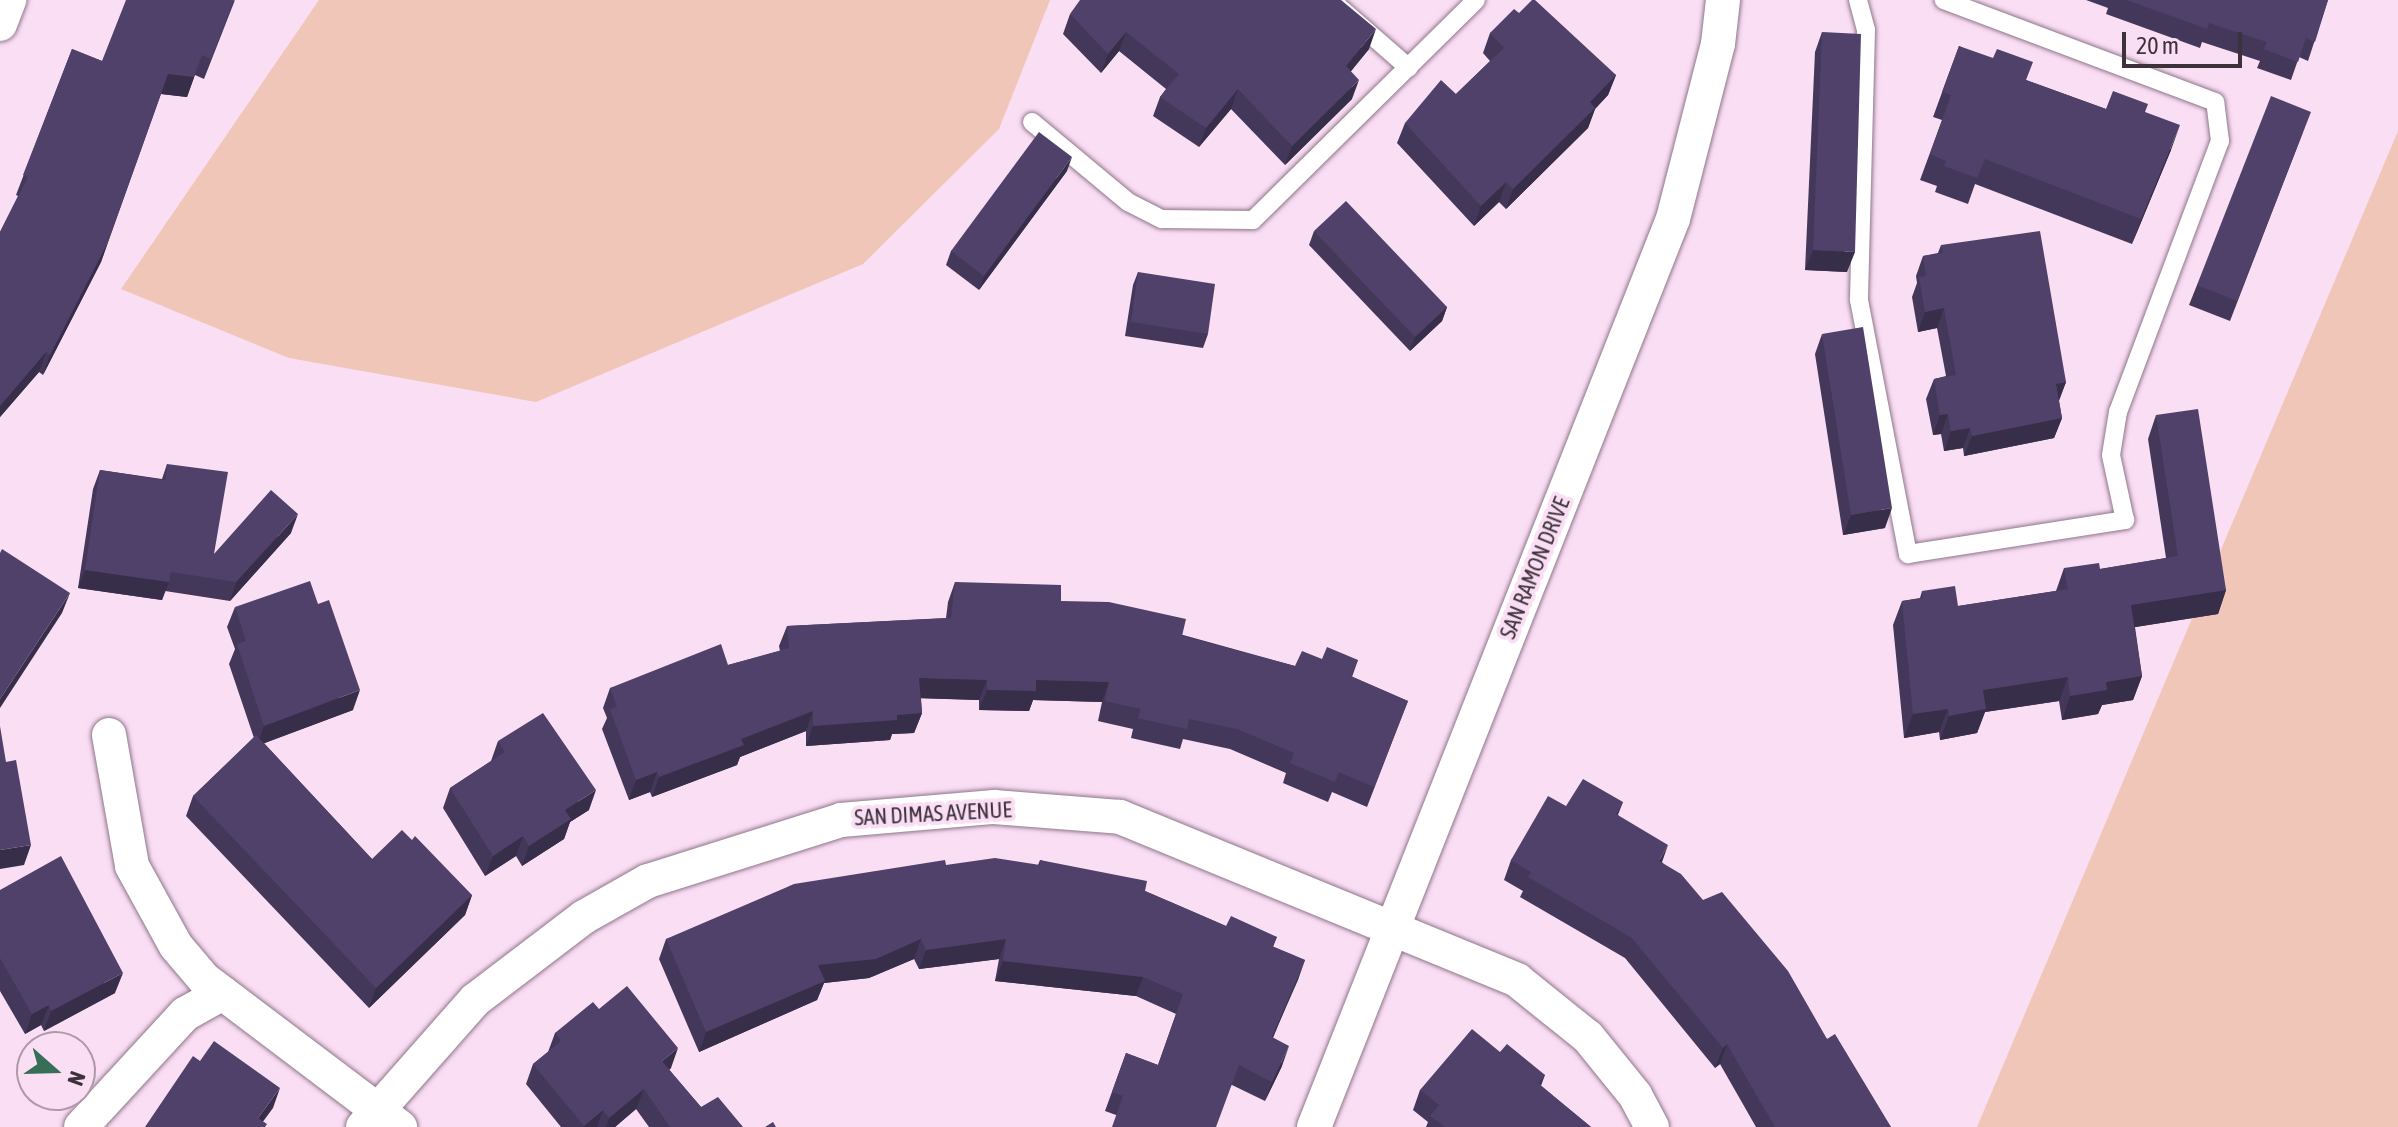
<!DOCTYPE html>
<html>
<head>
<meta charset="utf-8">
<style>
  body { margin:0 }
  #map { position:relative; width:2398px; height:1127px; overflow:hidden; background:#fadef4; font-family:"Asap Condensed",sans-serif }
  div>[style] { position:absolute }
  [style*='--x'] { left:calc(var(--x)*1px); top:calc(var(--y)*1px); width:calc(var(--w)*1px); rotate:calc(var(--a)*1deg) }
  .green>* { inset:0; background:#efc6b7 }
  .roads { filter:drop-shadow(0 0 2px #8f768a) drop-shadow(0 0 2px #8f768a) }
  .lane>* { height:18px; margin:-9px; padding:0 9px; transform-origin:9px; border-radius:9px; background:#fff }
  .street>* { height:34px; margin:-17px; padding:0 17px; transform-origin:17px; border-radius:17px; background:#fff }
  .wall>* { inset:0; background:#44385a }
  .shaded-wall>* { inset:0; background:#372e4a }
  .building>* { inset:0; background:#4f4169 }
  span { translate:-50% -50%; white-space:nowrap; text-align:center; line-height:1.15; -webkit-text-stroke:8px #fadef4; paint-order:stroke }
  .street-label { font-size:22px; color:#3d323b }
  .north { position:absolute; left:16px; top:1031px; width:80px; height:80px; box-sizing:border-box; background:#fadef4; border:2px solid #ae99aa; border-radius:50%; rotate:110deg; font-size:22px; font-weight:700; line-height:32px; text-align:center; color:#3d323b }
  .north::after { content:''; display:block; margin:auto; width:28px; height:36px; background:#376e56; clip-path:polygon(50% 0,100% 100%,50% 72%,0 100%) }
  .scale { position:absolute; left:2122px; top:32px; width:120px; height:36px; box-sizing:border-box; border:4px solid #3d323b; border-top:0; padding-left:10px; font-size:24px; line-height:28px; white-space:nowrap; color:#3d323b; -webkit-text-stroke:6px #fadef4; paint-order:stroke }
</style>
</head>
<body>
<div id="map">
  <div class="green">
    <div style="clip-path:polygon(319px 0,1050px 0,999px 129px,863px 264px,536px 402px,289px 358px,121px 289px)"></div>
    <div style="clip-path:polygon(2398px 131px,2398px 1127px,1977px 1127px)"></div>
  </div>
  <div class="roads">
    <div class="lane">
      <div style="--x:1331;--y:0;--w:103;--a:41.1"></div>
      <div style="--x:1858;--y:0;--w:31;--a:75"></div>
      <div style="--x:1866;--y:30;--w:270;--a:91.5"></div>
      <div style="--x:1859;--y:300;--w:259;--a:79.1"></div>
      <div style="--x:1908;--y:554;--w:220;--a:-8.9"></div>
      <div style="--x:2125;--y:520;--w:66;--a:-102.2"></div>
      <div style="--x:2111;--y:455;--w:44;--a:-80.8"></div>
      <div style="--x:2118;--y:412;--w:290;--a:-69.4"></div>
      <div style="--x:2220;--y:141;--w:39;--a:-97"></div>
      <div style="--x:2215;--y:102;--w:290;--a:-159.4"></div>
      <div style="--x:1032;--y:122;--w:125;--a:39.8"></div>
      <div style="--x:1128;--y:202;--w:38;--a:27"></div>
      <div style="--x:1162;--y:219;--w:91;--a:0.6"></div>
      <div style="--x:1253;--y:220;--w:313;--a:-44.6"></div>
    </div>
    <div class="street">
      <div style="--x:0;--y:24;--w:26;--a:-69"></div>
      <div style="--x:109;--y:735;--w:133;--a:80"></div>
      <div style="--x:132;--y:866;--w:91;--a:61.2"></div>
      <div style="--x:176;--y:946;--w:43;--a:49.7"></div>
      <div style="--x:204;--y:979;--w:246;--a:37.1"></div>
      <div style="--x:81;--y:1127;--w:154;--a:-47.4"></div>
      <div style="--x:185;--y:1014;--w:43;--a:-28.9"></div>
      <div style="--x:363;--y:1127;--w:169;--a:-48.6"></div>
      <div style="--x:475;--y:1000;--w:137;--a:-37.3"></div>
      <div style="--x:584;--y:917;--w:73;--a:-29.4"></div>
      <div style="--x:648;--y:881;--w:202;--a:-17.5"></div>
      <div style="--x:841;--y:820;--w:154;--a:-4.9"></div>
      <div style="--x:994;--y:807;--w:126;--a:4.5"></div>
      <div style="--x:1120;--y:817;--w:429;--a:22.3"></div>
      <div style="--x:1517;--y:980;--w:91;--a:38.8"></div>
      <div style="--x:1588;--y:1037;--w:75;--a:51"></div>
      <div style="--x:1635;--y:1095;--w:36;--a:62"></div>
      <div style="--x:1314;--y:1127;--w:976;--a:-68.43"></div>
      <div style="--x:1673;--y:219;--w:181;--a:-75.6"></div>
      <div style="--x:1718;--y:44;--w:44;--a:-83.5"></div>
    </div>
  </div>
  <div class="wall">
    <div style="clip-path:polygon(235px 0,204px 79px,195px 75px,187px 97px,161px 94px,101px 262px,43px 375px,39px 372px,0 417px,0 232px,18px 196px,16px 195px,72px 49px,102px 61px)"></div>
    <div style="clip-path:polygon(2086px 0,2328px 0,2308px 61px,2299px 57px,2291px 80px,2257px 68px,2260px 61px,2202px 42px,2200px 48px,2106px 14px,2108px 8px)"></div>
    <div style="clip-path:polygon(1519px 13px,1616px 75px,1608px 95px,1595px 109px,1588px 128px,1506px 209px,1499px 202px,1474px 226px,1397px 143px,1405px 123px,1456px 94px,1490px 61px,1483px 53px,1490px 33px)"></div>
    <div style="clip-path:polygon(1070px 14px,1369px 49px,1351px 71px,1352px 99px,1285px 165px,1231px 109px,1199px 147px,1153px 116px,1160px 97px,1166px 89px,1119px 51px,1101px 73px,1063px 34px)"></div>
    <div style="clip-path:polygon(1822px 32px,1847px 272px,1805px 270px,1815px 52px)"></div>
    <div style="clip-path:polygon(1959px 46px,2026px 80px,2106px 109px,2145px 112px,2171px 150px,2132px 244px,1975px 184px,1968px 204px,1935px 192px,1937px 186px,1920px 180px,1942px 120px,1933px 117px)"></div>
    <div style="clip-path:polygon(2303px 132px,2230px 321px,2189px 305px,2197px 285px)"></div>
    <div style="clip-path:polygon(1067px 171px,979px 290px,946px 265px,951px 251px)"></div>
    <div style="clip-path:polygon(1314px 231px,1447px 307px,1442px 321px,1410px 351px,1309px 245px)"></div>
    <div style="clip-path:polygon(1941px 245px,2066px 382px,2059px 401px,2062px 418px,2054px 438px,1964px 456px,1963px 448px,1944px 451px,1941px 434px,1933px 435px,1926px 399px,1934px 379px,1946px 376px,1937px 328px,1918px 332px,1912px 297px,1917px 283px,1916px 276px,1923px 256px,1938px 253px)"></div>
    <div style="clip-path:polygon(1138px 272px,1208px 334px,1203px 348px,1125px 336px,1133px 285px)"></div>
    <div style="clip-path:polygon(1822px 334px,1885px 528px,1843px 535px,1815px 354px)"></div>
    <div style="clip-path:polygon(2156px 415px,2226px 590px,2218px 614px,2135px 627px,2142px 676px,2133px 700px,2102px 705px,2098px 714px,2062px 720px,2059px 701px,1985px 712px,1977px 733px,1940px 740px,1939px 732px,1904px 738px,1893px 625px,1902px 601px,1920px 598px,1922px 591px,1958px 606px,2056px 591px,2064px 568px,2100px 569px,2166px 558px,2148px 439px)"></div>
    <div style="clip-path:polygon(167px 464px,214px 554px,291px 533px,230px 601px,165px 591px,162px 600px,78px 588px,93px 489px,100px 470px,162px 479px)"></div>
    <div style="clip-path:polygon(955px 582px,1061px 601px,1295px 666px,1322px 659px,1358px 660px,1352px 677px,1408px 701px,1367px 807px,1332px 792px,1328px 802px,1283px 783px,1286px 773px,1230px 749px,1183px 739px,1180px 749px,1131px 738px,1133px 729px,1098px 721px,1102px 702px,1033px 700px,1029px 711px,979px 710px,979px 700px,921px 698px,922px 713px,914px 733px,892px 734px,890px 740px,806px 746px,806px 731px,740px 757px,737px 765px,652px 797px,650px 792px,629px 800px,602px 729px,607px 718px,603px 708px,610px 688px,728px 665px,780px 651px,779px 646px,787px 626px,946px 618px,948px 602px)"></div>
    <div style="clip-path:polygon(235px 607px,353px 710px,264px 743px,372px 859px,472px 895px,465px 915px,369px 1008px,186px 816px,193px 796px,254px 738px,229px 664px,235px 649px,227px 627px)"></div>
    <div style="clip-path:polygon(498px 741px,589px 810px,570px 822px,564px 839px,522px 866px,516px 856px,485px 876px,443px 808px,450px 788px,491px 761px)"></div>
    <div style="clip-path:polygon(1623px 802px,1618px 815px,1827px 1039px,1891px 1127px,1756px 1127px,1720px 1064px,1715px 1068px,1625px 958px,1520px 897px,1523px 891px,1504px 880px,1511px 860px,1566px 806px)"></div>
    <div style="clip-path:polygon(1040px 860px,1145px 891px,1226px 926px,1277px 937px,1273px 947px,1305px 960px,1273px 1038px,1282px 1066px,1265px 1101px,1232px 1085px,1116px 1115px,1105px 1111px,1126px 1053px,1158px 1065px,1176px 1014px,1136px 996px,995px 981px,999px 959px,919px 969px,914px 959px,869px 978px,824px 983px,817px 1000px,699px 1052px,659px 959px,666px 939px,946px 865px,1038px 865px)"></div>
    <div style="clip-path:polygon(0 890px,115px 993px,44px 1031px,41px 1025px,25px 1034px,0 991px)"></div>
    <div style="clip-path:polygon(599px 1009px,671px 1068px,669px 1070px,701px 1107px,743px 1127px,649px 1127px,636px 1109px,615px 1127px,561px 1127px,526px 1084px,533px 1064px,548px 1052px,555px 1033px)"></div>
    <div style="clip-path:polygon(1500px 1052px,1545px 1075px,1541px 1086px,1591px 1127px,1426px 1127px,1428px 1122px,1413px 1110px,1420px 1090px)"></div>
  </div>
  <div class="shaded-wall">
    <div style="clip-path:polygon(1376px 29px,1369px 49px,1339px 86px,1346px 66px)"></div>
    <div style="clip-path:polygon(1126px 32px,1119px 51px,1101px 73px,1108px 54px)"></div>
    <div style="clip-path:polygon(168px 74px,194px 77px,187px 97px,161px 94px)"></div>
    <div style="clip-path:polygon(1616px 75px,1608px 95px,1595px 109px,1588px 128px,1506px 209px,1513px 189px,1590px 102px)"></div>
    <div style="clip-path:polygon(1359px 80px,1352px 99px,1285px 165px,1292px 146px)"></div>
    <div style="clip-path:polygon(1238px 89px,1231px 109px,1199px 147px,1206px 128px)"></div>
    <div style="clip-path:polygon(2180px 125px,2171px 150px,2132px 244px,2141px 219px)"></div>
    <div style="clip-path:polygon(1072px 157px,1067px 171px,979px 290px,984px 276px)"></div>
    <div style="clip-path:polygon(1506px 182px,1499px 202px,1474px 226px,1481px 206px)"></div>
    <div style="clip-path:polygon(108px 242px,101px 262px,43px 375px,50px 355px)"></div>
    <div style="clip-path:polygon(1813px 250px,1855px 252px,1847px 272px,1805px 270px)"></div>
    <div style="clip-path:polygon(1447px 307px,1442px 321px,1410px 351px,1415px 337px)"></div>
    <div style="clip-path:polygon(1944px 308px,1937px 328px,1918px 332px,1925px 312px)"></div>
    <div style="clip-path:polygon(46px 352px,39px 372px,0 417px,0 406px)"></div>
    <div style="clip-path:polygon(2066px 382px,2058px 402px,2056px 384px)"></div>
    <div style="clip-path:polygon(1948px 414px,1941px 434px,1933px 435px,1940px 415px)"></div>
    <div style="clip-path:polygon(2062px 418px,2054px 438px,1964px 456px,1972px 436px)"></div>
    <div style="clip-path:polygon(1970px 428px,1963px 448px,1944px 451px,1951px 431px)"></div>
    <div style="clip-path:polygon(1892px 508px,1885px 528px,1843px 535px,1851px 515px)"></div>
    <div style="clip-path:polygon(298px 514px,291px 533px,230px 601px,236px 582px)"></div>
    <div style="clip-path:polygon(85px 570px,169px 582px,162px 600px,78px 588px)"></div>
    <div style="clip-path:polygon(2226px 590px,2218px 614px,2123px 629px,2131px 605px)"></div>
    <div style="clip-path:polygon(70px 593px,62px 613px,0 708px,0 699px)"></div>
    <div style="clip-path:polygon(2142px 676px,2133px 700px,2102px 705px,2098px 714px,2062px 720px,2070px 696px,2106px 682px)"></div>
    <div style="clip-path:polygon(2068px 677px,2059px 701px,1985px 712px,1977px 733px,1940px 740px,1949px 716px,1983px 690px)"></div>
    <div style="clip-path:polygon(919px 678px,987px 680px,979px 700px,912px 698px)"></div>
    <div style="clip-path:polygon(1036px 680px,1109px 682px,1102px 702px,1033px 700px,1029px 711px,979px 710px,987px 690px)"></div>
    <div style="clip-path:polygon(360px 690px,353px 710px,257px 746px,264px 726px)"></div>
    <div style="clip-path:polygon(1948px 709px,1939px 732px,1904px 738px,1913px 714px)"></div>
    <div style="clip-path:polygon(813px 711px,806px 731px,740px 757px,737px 765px,652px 797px,659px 777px,741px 739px)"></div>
    <div style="clip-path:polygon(922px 713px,914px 733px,892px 734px,890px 740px,806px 746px,813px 726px,897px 715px)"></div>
    <div style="clip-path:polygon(657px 772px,650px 792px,629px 800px,636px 780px)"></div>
    <div style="clip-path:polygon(596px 790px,589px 810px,570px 822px,564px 839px,522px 866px,529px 846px,565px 810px)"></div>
    <div style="clip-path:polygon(523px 836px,516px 856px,485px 876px,493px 856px)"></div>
    <div style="clip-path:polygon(31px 845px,24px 865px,0 869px,0 850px)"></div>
    <div style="clip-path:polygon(1668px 845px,1661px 865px,1659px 861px)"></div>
    <div style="clip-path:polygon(472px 895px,465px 915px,369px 1008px,376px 988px)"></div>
    <div style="clip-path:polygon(921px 939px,914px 959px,869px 978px,824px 983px,817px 1000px,699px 1052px,706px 1032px,818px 965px)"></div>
    <div style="clip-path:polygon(1006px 939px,999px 959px,919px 969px,926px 950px)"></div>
    <div style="clip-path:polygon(1305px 960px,1298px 980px,1264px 1057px,1272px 1037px)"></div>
    <div style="clip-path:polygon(1003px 961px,1143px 977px,1136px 996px,995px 981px)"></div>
    <div style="clip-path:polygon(123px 973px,115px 993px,44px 1031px,51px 1011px)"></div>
    <div style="clip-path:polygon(49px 1005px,41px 1025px,25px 1034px,32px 1014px)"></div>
    <div style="clip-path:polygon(1727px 1044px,1720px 1064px,1715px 1068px,1723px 1048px)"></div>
    <div style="clip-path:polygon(1289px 1046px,1282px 1066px,1265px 1101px,1272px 1082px)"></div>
    <div style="clip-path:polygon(678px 1048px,671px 1068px,655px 1081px,662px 1061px)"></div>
    <div style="clip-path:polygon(280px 1088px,273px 1108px,259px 1127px,258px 1118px)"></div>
    <div style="clip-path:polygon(644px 1089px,636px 1109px,615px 1127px,606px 1127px,609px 1118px)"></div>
    <div style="clip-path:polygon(603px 1110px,597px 1127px,584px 1127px,584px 1126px)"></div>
  </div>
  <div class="building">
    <div style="clip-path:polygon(126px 0,234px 0,211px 59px,202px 55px,194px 77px,168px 74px,108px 242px,50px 355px,46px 352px,0 406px,0 232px,28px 177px,23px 175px,72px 49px,102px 61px)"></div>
    <div style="clip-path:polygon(1080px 0,1341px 0,1376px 29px,1346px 66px,1359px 80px,1292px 146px,1238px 89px,1206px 128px,1160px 97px,1179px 74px,1126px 32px,1108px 54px,1070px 14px)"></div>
    <div style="clip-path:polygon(1532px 0,1535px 0,1616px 75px,1590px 102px,1595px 108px,1513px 189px,1506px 182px,1481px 206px,1405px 123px,1441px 80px,1456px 94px,1504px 48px,1490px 33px,1514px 9px,1519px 13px)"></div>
    <div style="clip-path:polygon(2127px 0,2328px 0,2315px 42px,2306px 38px,2298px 62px,2264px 49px,2267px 42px,2209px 23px,2207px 29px)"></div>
    <div style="clip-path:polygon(1822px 32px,1861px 34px,1855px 252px,1813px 250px)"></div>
    <div style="clip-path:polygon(1959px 46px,1993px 58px,1997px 49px,2033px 62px,2026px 80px,2106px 109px,2113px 91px,2148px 104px,2145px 112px,2180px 125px,2141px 219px,1985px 159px,1977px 178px,1944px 166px,1946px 161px,1930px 154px,1951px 95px,1942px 92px)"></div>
    <div style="clip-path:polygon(2271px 96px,2311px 112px,2237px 301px,2197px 285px)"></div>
    <div style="clip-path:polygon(1039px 132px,1072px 157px,984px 276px,951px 251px)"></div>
    <div style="clip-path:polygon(1346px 201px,1447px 307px,1415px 337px,1314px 231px)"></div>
    <div style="clip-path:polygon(2040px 231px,2066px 382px,2056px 384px,2062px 418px,1972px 436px,1970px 428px,1951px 431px,1948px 414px,1940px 415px,1934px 379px,1956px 375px,1944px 308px,1925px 312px,1919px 277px,1926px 276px,1923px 256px,1943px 253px,1941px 245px)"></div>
    <div style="clip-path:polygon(1138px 272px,1215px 284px,1208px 334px,1131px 322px)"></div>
    <div style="clip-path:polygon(1863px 327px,1892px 508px,1851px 515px,1822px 334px)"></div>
    <div style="clip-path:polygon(2198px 409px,2226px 590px,2131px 605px,2142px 676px,2106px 682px,2107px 690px,2070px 696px,2068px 677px,1983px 690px,1986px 709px,1949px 716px,1948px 709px,1913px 714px,1902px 601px,1923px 598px,1922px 591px,1955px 586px,1958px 606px,2068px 589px,2064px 568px,2099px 563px,2100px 569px,2178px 556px,2156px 415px)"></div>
    <div style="clip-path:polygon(167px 464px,228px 472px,214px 554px,271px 490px,298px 514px,236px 582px,171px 572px,169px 582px,85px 570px,100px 470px,165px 480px)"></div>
    <div style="clip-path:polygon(2px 549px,70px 593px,0 699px,0 553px)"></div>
    <div style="clip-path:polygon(310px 581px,318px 604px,329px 600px,360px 690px,264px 726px,237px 644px,246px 641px,235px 607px)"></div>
    <div style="clip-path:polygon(955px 582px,1061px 585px,1061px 601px,1109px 602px,1186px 619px,1182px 636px,1295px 666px,1302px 651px,1322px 659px,1327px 647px,1358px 660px,1351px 676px,1408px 701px,1374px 787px,1339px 772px,1335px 782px,1290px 763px,1294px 753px,1237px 729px,1189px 719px,1187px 729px,1138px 718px,1141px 709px,1105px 701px,1109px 682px,1036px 680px,1036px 691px,987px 690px,987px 680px,919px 678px,922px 713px,897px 715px,897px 720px,813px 726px,813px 711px,741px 739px,744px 745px,659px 777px,657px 772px,636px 780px,610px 709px,617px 707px,610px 688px,721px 644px,728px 665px,789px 648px,787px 626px,951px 618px)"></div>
    <div style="clip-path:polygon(543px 713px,596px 790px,565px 810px,571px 819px,529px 846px,523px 836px,493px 856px,450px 788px,505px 752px,498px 741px)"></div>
    <div style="clip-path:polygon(0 726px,6px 762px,16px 760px,31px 845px,0 850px)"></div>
    <div style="clip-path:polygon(256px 735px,372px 859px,402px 830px,412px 840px,415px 836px,472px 895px,376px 988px,193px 796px)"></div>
    <div style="clip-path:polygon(1583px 779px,1623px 802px,1616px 814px,1668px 845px,1659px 861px,1681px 874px,1703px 900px,1722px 892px,1788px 971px,1827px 1039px,1835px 1034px,1891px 1127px,1775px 1127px,1727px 1044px,1723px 1048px,1632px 938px,1528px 877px,1531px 872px,1511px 860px,1548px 796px,1566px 806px)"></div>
    <div style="clip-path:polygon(61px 856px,123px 973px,51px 1011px,49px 1005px,32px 1014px,0 958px,0 890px)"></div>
    <div style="clip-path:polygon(995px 858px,1040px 865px,1040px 860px,1147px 881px,1145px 891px,1226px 926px,1231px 916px,1277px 937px,1272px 946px,1305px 960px,1272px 1037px,1289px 1046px,1272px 1082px,1239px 1065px,1216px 1127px,1112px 1127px,1123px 1096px,1112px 1092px,1126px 1053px,1158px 1065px,1183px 994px,1143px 977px,1003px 961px,1006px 939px,926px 950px,921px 939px,876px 959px,818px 965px,825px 981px,706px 1032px,666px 939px,794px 884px,945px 860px,946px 865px)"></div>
    <div style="clip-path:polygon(627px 986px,678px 1048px,662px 1061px,701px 1107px,718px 1097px,743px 1127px,670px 1127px,644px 1089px,609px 1118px,603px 1110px,584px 1126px,533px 1064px,561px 1041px,555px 1033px,593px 1002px,599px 1009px)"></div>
    <div style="clip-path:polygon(1472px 1029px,1500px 1052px,1507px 1044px,1545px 1075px,1538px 1083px,1591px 1127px,1445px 1127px,1430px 1116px,1439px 1105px,1420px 1090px)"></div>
    <div style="clip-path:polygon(214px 1041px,280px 1088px,258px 1118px,267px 1124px,265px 1127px,145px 1127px,193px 1056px,200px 1061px)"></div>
    <div style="clip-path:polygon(773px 1122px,776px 1127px,765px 1127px)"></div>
  </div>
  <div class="street-label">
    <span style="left:1535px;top:568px;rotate:-68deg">SAN RAMON DRIVE</span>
    <span style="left:933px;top:814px;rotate:-3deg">SAN DIMAS AVENUE</span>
  </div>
  <div class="north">N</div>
  <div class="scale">20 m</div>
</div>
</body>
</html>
